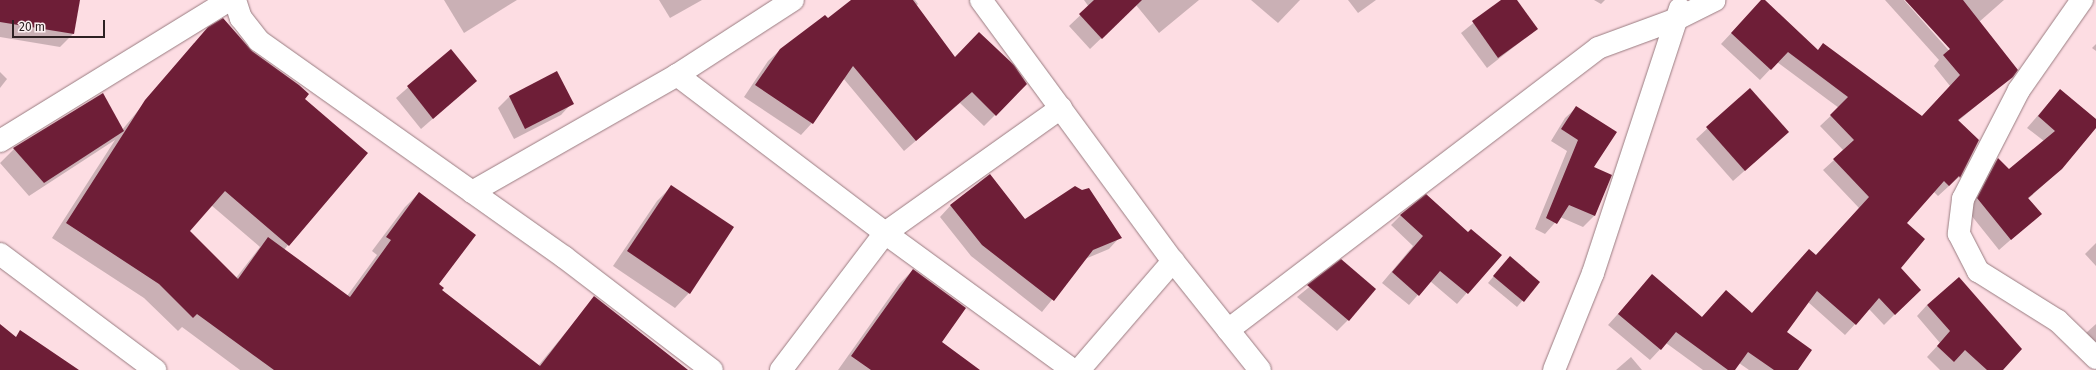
<!DOCTYPE html>
<html>
<head>
<meta charset="utf-8">
<style>
  body { margin:0 }
  #map { position:relative; width:2096px; height:370px; overflow:hidden; background:#fddde3; font-family:"Fira Sans",sans-serif }
  div>[style] { position:absolute }
  [style*='--x'] { left:calc(var(--x)*1px); top:calc(var(--y)*1px); width:calc(var(--w)*1px); rotate:calc(var(--a)*1deg) }
  .shadow>* { inset:0; background:#0003 }
  .building>* { inset:0; background:#6e1e37 }
  .roads { filter:drop-shadow(0 0 1px #997c81) drop-shadow(0 0 1px #997c81) }
  .street>* { height:22px; margin:-11px; padding:0 11px; transform-origin:11px; border-radius:11px; background:#fff }
  .secondary>* { height:22px; margin:-11px; padding:0 11px; transform-origin:11px; border-radius:11px; background:#fff }
  span { translate:-50% -50%; white-space:nowrap; text-align:center; line-height:1.15; -webkit-text-stroke:4px #fdf0f2; paint-order:stroke }
  .scale { position:absolute; left:12px; top:20px; width:93px; height:18px; box-sizing:border-box; border:2px solid #2d2123; border-top:0; padding-left:5px; font-size:12px; line-height:14px; white-space:nowrap; color:#2d2123; -webkit-text-stroke:3px #fdf0f2; paint-order:stroke }
</style>
</head>
<body>
<div id="map">
  <div class="shadow">
    <div style="clip-path:polygon(0 0,79px 0,73px 34px,60px 47px,0 37px)"></div>
    <div style="clip-path:polygon(444px 0,517px 0,464px 33px)"></div>
    <div style="clip-path:polygon(659px 0,702px 0,670px 18px)"></div>
    <div style="clip-path:polygon(853px 0,915px 0,918px 4px,916px 6px,995px 115px,984px 126px,960px 103px,904px 151px,843px 78px,812px 123px,801px 135px,744px 97px,768px 61px,780px 50px,828px 20px)"></div>
    <div style="clip-path:polygon(1084px 0,1199px 0,1159px 33px,1136px 5px,1090px 49px,1069px 26px,1089px 7px)"></div>
    <div style="clip-path:polygon(1251px 0,1300px 0,1278px 23px)"></div>
    <div style="clip-path:polygon(1348px 0,1376px 0,1358px 13px)"></div>
    <div style="clip-path:polygon(1502px 0,1516px 0,1537px 29px,1487px 68px,1461px 33px)"></div>
    <div style="clip-path:polygon(1594px 0,1605px 0,1601px 4px)"></div>
    <div style="clip-path:polygon(1762px 0,1818px 51px,1921px 117px,1950px 86px,1934px 66px,1939px 60px,1885px 0,1904px 0,1952px 54px,1954px 53px,1906px 0,2004px 0,1979px 22px,2012px 76px,1958px 121px,1978px 140px,1959px 177px,1938px 196px,1934px 192px,1906px 223px,1899px 268px,1919px 290px,1884px 325px,1869px 309px,1845px 335px,1808px 302px,1786px 332px,1797px 370px,1749px 370px,1739px 363px,1734px 370px,1703px 370px,1666px 343px,1650px 360px,1608px 325px,1652px 276px,1701px 318px,1726px 292px,1751px 314px,1809px 250px,1815px 256px,1859px 208px,1823px 170px,1844px 151px,1820px 126px,1839px 108px,1777px 62px,1760px 80px,1721px 44px)"></div>
    <div style="clip-path:polygon(evenodd,194px 43px,251px 52px,304px 99px,288px 245px,284px 250px,347px 296px,377px 255px,372px 251px,405px 207px,419px 193px,441px 291px,538px 366px,595px 297px,688px 370px,240px 370px,182px 327px,178px 331px,144px 298px,52px 238px,115px 140px,29px 196px,0 163px,14px 149px,122px 130px,194px 43px,211px 205px,260px 247px,236px 278px,188px 231px,211px 205px)"></div>
    <div style="clip-path:polygon(2096px 44px,2096px 51px,2092px 48px)"></div>
    <div style="clip-path:polygon(450px 51px,476px 81px,421px 129px,396px 98px)"></div>
    <div style="clip-path:polygon(0 72px,7px 79px,0 88px)"></div>
    <div style="clip-path:polygon(557px 73px,572px 103px,561px 115px,514px 139px,498px 108px,509px 97px)"></div>
    <div style="clip-path:polygon(1749px 90px,1776px 143px,1733px 181px,1696px 139px)"></div>
    <div style="clip-path:polygon(2060px 90px,2096px 120px,2096px 126px,2061px 169px,2028px 199px,2040px 214px,1999px 250px,1967px 210px,1987px 170px,1998px 159px,2009px 170px,2044px 141px,2027px 128px)"></div>
    <div style="clip-path:polygon(1577px 107px,1592px 167px,1594px 216px,1583px 227px,1560px 217px,1545px 234px,1535px 229px,1567px 151px,1551px 141px,1565px 118px)"></div>
    <div style="clip-path:polygon(671px 187px,733px 228px,689px 293px,675px 308px,613px 266px,657px 201px)"></div>
    <div style="clip-path:polygon(951px 205px,1120px 237px,1109px 249px,1085px 259px,1042px 312px,971px 256px,940px 217px)"></div>
    <div style="clip-path:polygon(1401px 215px,1468px 234px,1500px 255px,1457px 304px,1430px 281px,1409px 305px,1382px 283px,1413px 246px,1391px 225px)"></div>
    <div style="clip-path:polygon(2096px 243px,2096px 266px,2085px 254px)"></div>
    <div style="clip-path:polygon(1341px 261px,1348px 320px,1337px 331px,1297px 297px)"></div>
    <div style="clip-path:polygon(1504px 264px,1538px 282px,1517px 307px,1488px 283px)"></div>
    <div style="clip-path:polygon(913px 270px,941px 342px,978px 370px,838px 370px,899px 284px)"></div>
    <div style="clip-path:polygon(1927px 305px,2002px 370px,1940px 370px,1927px 357px,1940px 343px,1917px 316px)"></div>
    <div style="clip-path:polygon(2096px 324px,2096px 344px,2086px 333px)"></div>
    <div style="clip-path:polygon(1631px 357px,1642px 370px,1616px 370px)"></div>
  </div>
  <div class="building">
    <div style="clip-path:polygon(0 0,80px 0,74px 34px,0 22px)"></div>
    <div style="clip-path:polygon(851px 0,913px 0,955px 57px,979px 32px,1014px 65px,1027px 84px,996px 116px,972px 92px,916px 141px,853px 66px,813px 124px,755px 85px,780px 49px,825px 15px,828px 18px)"></div>
    <div style="clip-path:polygon(1094px 0,1142px 0,1102px 39px,1079px 14px)"></div>
    <div style="clip-path:polygon(1501px 0,1517px 0,1538px 29px,1498px 58px,1472px 21px)"></div>
    <div style="clip-path:polygon(1761px 0,1765px 0,1818px 50px,1823px 43px,1922px 116px,1960px 75px,1943px 55px,1950px 49px,1905px 0,1963px 0,2018px 70px,2013px 77px,1958px 120px,1979px 140px,1960px 178px,1959px 176px,1949px 186px,1944px 181px,1907px 223px,1925px 239px,1901px 268px,1921px 290px,1895px 315px,1879px 298px,1856px 325px,1817px 291px,1787px 332px,1812px 350px,1798px 370px,1774px 370px,1748px 352px,1735px 370px,1728px 370px,1676px 332px,1661px 350px,1618px 314px,1652px 274px,1702px 317px,1726px 290px,1752px 313px,1809px 249px,1816px 255px,1869px 197px,1833px 159px,1854px 140px,1830px 115px,1848px 97px,1788px 52px,1771px 70px,1731px 33px)"></div>
    <div style="clip-path:polygon(223px 18px,252px 51px,299px 85px,309px 94px,305px 99px,368px 153px,289px 246px,225px 191px,190px 231px,238px 279px,268px 237px,350px 297px,391px 240px,386px 237px,419px 192px,476px 235px,439px 284px,444px 288px,442px 290px,540px 366px,594px 296px,688px 370px,274px 370px,197px 314px,193px 318px,159px 284px,66px 223px,145px 100px,208px 27px)"></div>
    <div style="clip-path:polygon(451px 49px,477px 81px,433px 119px,407px 86px)"></div>
    <div style="clip-path:polygon(557px 71px,574px 104px,525px 129px,509px 96px)"></div>
    <div style="clip-path:polygon(1750px 88px,1789px 132px,1745px 171px,1706px 127px)"></div>
    <div style="clip-path:polygon(2060px 89px,2096px 119px,2096px 128px,2062px 169px,2028px 198px,2042px 214px,2011px 240px,1977px 198px,1998px 158px,2009px 169px,2055px 131px,2038px 116px)"></div>
    <div style="clip-path:polygon(103px 93px,124px 131px,44px 183px,13px 148px)"></div>
    <div style="clip-path:polygon(1576px 106px,1617px 132px,1594px 167px,1612px 175px,1595px 216px,1569px 205px,1557px 224px,1546px 218px,1578px 140px,1561px 129px)"></div>
    <div style="clip-path:polygon(990px 174px,1025px 219px,1075px 186px,1082px 190px,1089px 188px,1122px 238px,1093px 250px,1054px 301px,982px 245px,950px 205px)"></div>
    <div style="clip-path:polygon(671px 185px,734px 227px,690px 294px,627px 251px)"></div>
    <div style="clip-path:polygon(1426px 194px,1468px 232px,1471px 229px,1502px 255px,1468px 294px,1440px 271px,1419px 296px,1392px 272px,1423px 236px,1400px 215px)"></div>
    <div style="clip-path:polygon(1510px 256px,1540px 282px,1524px 302px,1493px 276px)"></div>
    <div style="clip-path:polygon(1341px 259px,1376px 289px,1349px 321px,1307px 285px)"></div>
    <div style="clip-path:polygon(913px 269px,966px 308px,942px 342px,980px 370px,871px 370px,851px 356px)"></div>
    <div style="clip-path:polygon(1959px 277px,2022px 349px,2003px 370px,1987px 370px,1965px 350px,1954px 362px,1937px 346px,1950px 331px,1927px 305px)"></div>
    <div style="clip-path:polygon(0 324px,16px 337px,20px 330px,79px 370px,0 370px)"></div>
  </div>
  <div class="roads">
    <div class="street">
      <div style="--x:235;--y:0;--w:19;--a:72"></div>
      <div style="--x:241;--y:18;--w:29;--a:52"></div>
      <div style="--x:259;--y:41;--w:374;--a:35.3"></div>
      <div style="--x:564;--y:257;--w:186;--a:37.4"></div>
      <div style="--x:981;--y:0;--w:324;--a:53.7"></div>
      <div style="--x:1173;--y:261;--w:139;--a:51.4"></div>
      <div style="--x:2082;--y:0;--w:110;--a:125"></div>
      <div style="--x:2019;--y:90;--w:123;--a:117.2"></div>
      <div style="--x:1963;--y:199;--w:35;--a:97"></div>
      <div style="--x:1959;--y:234;--w:42;--a:62.8"></div>
      <div style="--x:1978;--y:271;--w:94;--a:32"></div>
      <div style="--x:2058;--y:321;--w:53;--a:44.2"></div>
      <div style="--x:677;--y:75;--w:261;--a:37.2"></div>
      <div style="--x:885;--y:233;--w:233;--a:36.1"></div>
      <div style="--x:0;--y:141;--w:269;--a:-31.6"></div>
      <div style="--x:472;--y:192;--w:236;--a:-29.7"></div>
      <div style="--x:677;--y:75;--w:138;--a:-32.9"></div>
      <div style="--x:1228;--y:330;--w:465;--a:-37.3"></div>
      <div style="--x:1598;--y:48;--w:84;--a:-20.2"></div>
      <div style="--x:1677;--y:19;--w:42;--a:-26.6"></div>
      <div style="--x:781;--y:370;--w:172;--a:-52.8"></div>
      <div style="--x:885;--y:233;--w:216;--a:-35.4"></div>
      <div style="--x:1079;--y:370;--w:144;--a:-49.2"></div>
      <div style="--x:1554;--y:370;--w:105;--a:-68.1"></div>
      <div style="--x:1593;--y:273;--w:278;--a:-71.8"></div>
    </div>
    <div class="secondary">
      <div style="--x:0;--y:254;--w:194;--a:36.8"></div>
    </div>
  </div>
  <div class="scale">20 m</div>
</div>
</body>
</html>
